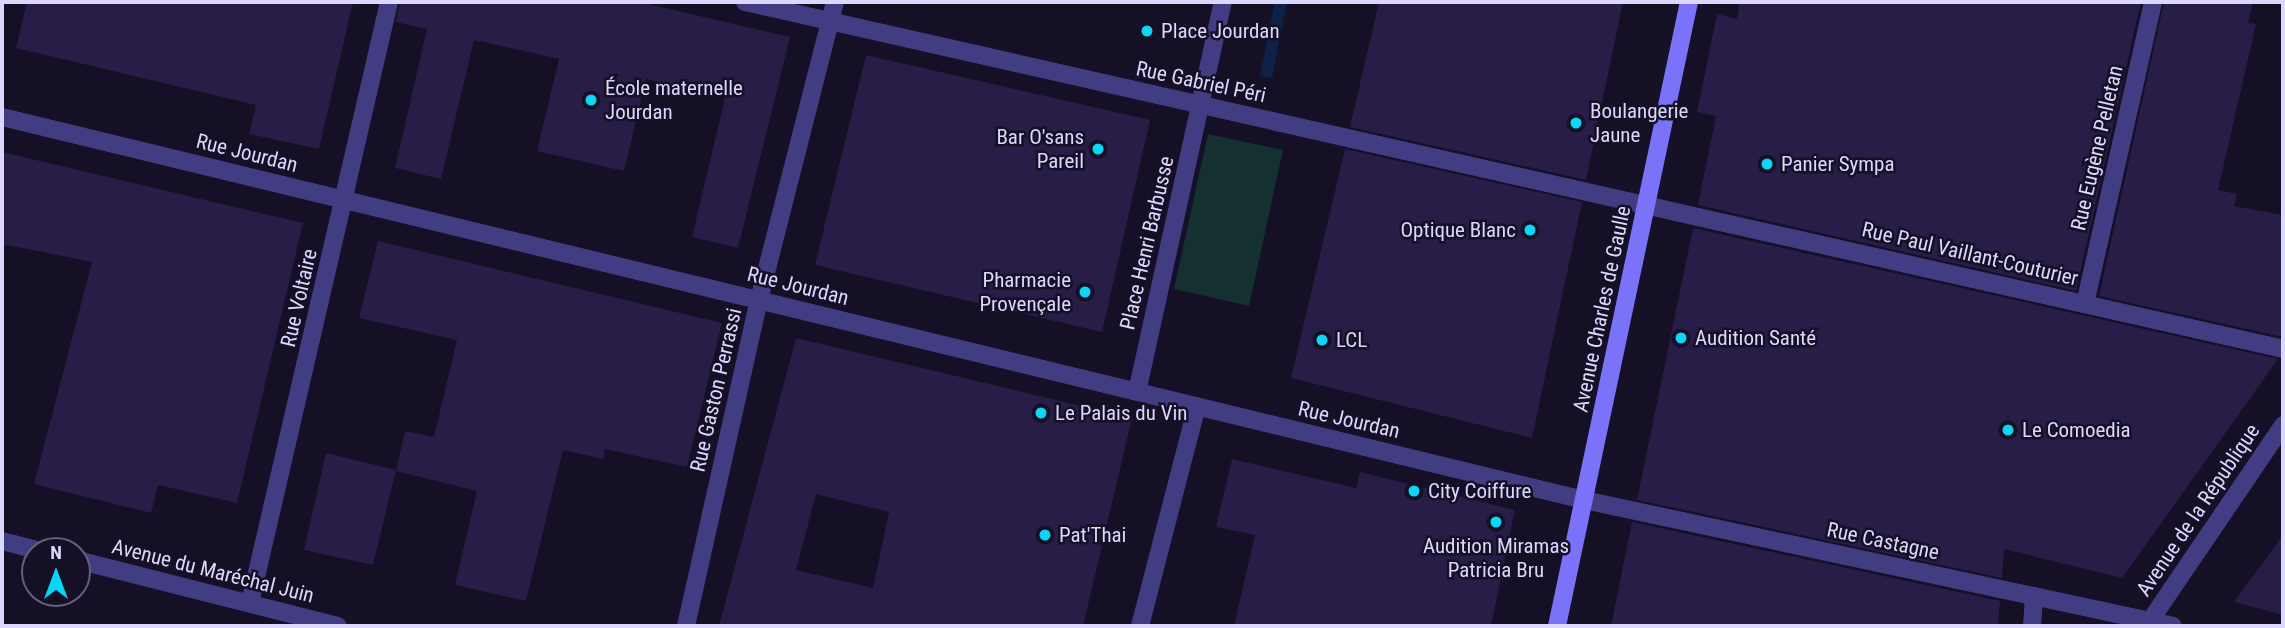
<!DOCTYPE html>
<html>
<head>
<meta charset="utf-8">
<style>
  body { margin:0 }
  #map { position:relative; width:2285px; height:628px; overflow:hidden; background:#151026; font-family:"Roboto Condensed",sans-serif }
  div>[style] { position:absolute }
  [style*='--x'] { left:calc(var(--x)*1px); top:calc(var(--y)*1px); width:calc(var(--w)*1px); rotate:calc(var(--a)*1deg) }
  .green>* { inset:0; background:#143030 }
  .water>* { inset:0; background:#0e2147 }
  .building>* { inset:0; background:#271d46 }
  .street>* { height:18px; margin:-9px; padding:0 9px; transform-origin:9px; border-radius:9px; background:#423d83 }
  .secondary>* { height:18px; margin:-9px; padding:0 9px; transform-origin:9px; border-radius:9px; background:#7a72f9 }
  .dots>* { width:19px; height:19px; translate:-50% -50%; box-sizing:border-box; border:4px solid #151026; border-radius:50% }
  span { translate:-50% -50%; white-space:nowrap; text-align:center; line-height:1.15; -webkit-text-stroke:5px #151026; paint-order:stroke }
  .poi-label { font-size:21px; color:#dcd7fd }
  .left { translate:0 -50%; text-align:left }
  .right { translate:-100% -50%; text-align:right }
  .street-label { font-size:21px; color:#dcd7fd }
  .frame { position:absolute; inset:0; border:4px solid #dcd7fd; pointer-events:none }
  .north { position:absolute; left:21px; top:537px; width:70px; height:70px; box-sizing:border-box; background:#151026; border:2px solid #65607c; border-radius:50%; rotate:0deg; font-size:19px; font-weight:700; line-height:28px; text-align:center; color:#dcd7fd }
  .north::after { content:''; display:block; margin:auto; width:24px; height:32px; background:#0bd6f5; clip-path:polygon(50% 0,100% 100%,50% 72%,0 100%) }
</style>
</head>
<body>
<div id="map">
  <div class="green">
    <div style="clip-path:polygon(1208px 134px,1283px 150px,1249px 306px,1174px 289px)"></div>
  </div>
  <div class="water">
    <div style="clip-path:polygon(1275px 2px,1287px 2px,1272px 78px,1260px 76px)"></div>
  </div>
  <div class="building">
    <div style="clip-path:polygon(27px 2px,353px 2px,319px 149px,249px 134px,256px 105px,16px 48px)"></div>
    <div style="clip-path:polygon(400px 2px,639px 2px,790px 37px,738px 248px,692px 237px,725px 98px,646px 79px,624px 171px,537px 151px,559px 59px,474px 40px,441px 179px,395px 168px,427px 29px,396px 22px)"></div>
    <div style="clip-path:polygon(1379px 2px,1623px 2px,1586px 180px,1350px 127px)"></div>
    <div style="clip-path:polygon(1740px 2px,2141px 2px,2076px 291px,1698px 205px,1716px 116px,1697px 112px,1717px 14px,1737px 19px)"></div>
    <div style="clip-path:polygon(2164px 2px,2253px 2px,2248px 23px,2256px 24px,2218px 190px,2237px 194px,2234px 206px,2283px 215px,2283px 337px,2099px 296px)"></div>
    <div style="clip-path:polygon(866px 55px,1150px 120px,1102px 332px,815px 265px)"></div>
    <div style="clip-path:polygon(1345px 149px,1582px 202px,1532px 438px,1291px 378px)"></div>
    <div style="clip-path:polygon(2px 152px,303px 223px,237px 503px,158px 485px,151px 513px,34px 484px,92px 262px,2px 244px)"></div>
    <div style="clip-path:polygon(1693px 228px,2278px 359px,2122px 578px,2004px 549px,2002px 578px,1637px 500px)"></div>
    <div style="clip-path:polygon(378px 241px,722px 323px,687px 467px,605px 449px,603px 459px,563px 450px,526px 601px,455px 585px,477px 491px,396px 471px,405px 431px,434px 437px,457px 340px,359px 318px)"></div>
    <div style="clip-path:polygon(evenodd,796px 338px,1132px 418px,1083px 626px,719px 626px,796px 338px,816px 494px,889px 512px,873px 588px,796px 570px,816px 494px)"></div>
    <div style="clip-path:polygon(326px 453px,396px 470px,373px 565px,304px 550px)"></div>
    <div style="clip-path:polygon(1232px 459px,1356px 488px,1360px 472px,1515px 510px,1491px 626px,1234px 626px,1255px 535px,1216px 527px)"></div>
    <div style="clip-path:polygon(1632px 522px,2000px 601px,1998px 626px,1611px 626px)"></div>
    <div style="clip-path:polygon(2283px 535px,2283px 615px,2234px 602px)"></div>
  </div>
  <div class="street">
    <div style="--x:745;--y:2;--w:1577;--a:12.71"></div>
    <div style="--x:2;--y:117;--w:1628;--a:13.61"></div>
    <div style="--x:1584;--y:500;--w:602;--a:12.07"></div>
    <div style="--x:2085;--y:304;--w:310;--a:-77.3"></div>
    <div style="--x:1137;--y:392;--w:399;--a:-77.6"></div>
    <div style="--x:2;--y:541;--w:40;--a:14.4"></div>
    <div style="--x:77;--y:560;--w:269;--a:14.2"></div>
    <div style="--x:250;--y:603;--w:617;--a:-76.98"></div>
    <div style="--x:2150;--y:621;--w:237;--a:-55.8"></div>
    <div style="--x:686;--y:626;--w:334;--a:-77.4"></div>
    <div style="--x:759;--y:300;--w:308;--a:-75.7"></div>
    <div style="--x:1140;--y:626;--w:227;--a:-75.5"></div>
    <div style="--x:2032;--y:626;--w:30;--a:-86"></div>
  </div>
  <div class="secondary">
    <div style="--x:1557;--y:626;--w:638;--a:-78.06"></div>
  </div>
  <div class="dots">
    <div style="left:1147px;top:31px;background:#0bd6f5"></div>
    <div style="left:591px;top:100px;background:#0bd6f5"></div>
    <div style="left:1576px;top:123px;background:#0bd6f5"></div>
    <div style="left:1098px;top:149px;background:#0bd6f5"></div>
    <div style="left:1767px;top:164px;background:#0bd6f5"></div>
    <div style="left:1530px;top:230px;background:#0bd6f5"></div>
    <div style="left:1085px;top:292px;background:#0bd6f5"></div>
    <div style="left:1681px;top:338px;background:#0bd6f5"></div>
    <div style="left:1322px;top:340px;background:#0bd6f5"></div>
    <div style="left:1041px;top:413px;background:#0bd6f5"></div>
    <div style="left:2008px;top:430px;background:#0bd6f5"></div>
    <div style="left:1414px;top:491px;background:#0bd6f5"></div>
    <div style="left:1496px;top:522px;background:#0bd6f5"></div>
    <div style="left:1045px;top:535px;background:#0bd6f5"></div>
  </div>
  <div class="poi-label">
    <span class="left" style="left:1161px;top:31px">Place Jourdan</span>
    <span class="left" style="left:605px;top:100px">École maternelle<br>Jourdan</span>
    <span class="left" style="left:1590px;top:123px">Boulangerie<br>Jaune</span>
    <span class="right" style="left:1084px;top:149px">Bar O'sans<br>Pareil</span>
    <span class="left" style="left:1781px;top:164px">Panier Sympa</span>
    <span class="right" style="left:1516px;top:230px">Optique Blanc</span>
    <span class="right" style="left:1071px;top:292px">Pharmacie<br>Provençale</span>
    <span class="left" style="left:1695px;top:338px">Audition Santé</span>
    <span class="left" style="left:1336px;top:340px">LCL</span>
    <span class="left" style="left:1055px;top:413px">Le Palais du Vin</span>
    <span class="left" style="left:2022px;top:430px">Le Comoedia</span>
    <span class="left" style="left:1428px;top:491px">City Coiffure</span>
    <span class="left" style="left:1059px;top:535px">Pat'Thai</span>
    <span style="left:1496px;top:558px">Audition Miramas<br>Patricia Bru</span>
  </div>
  <div class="street-label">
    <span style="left:1201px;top:82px;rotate:12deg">Rue Gabriel Péri</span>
    <span style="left:2097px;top:148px;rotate:-77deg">Rue Eugène Pelletan</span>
    <span style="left:247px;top:153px;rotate:14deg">Rue Jourdan</span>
    <span style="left:1147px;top:243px;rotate:-77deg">Place Henri Barbusse</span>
    <span style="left:1970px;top:254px;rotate:13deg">Rue Paul Vaillant-Couturier</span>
    <span style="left:798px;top:286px;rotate:14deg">Rue Jourdan</span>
    <span style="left:299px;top:298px;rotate:-77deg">Rue Voltaire</span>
    <span style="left:1602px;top:309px;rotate:-78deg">Avenue Charles de Gaulle</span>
    <span style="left:716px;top:390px;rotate:-77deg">Rue Gaston Perrassi</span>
    <span style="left:1349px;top:420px;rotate:13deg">Rue Jourdan</span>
    <span style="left:2198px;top:510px;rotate:-56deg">Avenue de la République</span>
    <span style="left:1883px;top:541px;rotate:12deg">Rue Castagne</span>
    <span style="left:213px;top:571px;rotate:14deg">Avenue du Maréchal Juin</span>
  </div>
  <div class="frame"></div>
  <div class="north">N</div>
</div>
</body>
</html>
